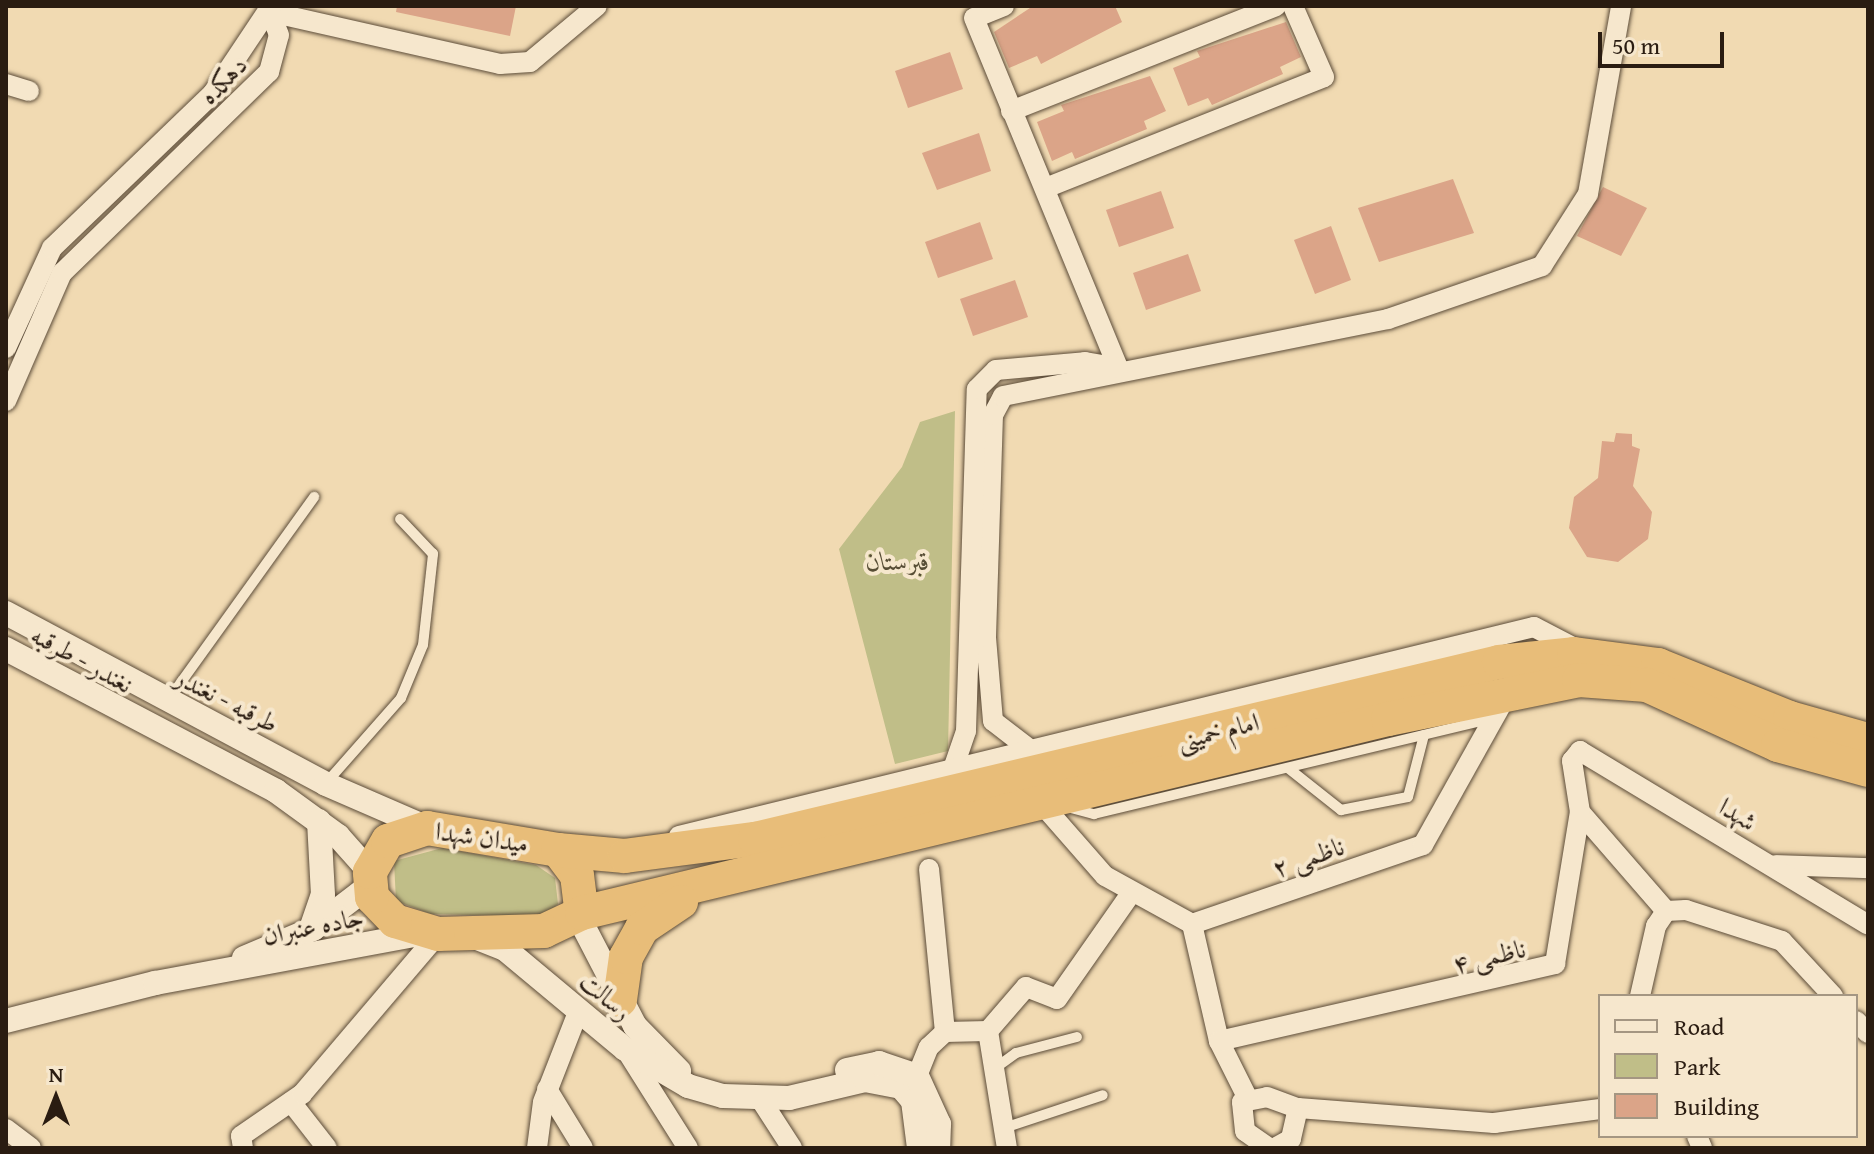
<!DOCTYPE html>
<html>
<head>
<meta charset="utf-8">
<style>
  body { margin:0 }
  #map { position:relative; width:1874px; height:1154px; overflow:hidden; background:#f1dab2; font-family:"Gentium Book Plus",Amiri,serif }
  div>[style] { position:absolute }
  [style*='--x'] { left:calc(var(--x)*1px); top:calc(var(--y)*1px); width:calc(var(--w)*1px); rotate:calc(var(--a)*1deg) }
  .green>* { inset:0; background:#c0be88 }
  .building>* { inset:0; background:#dba488 }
  .roads { filter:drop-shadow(0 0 2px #5c4c39) drop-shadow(0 0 2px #5c4c39) }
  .service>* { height:10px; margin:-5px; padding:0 5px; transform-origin:5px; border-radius:5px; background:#f6e7cd }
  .minor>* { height:20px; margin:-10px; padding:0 10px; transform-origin:10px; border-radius:10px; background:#f6e7cd }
  .tertiary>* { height:24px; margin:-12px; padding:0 12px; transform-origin:12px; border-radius:12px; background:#f6e7cd }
  .trunk>* { height:34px; margin:-17px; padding:0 17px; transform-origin:17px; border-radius:17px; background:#e8bd79 }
  span { translate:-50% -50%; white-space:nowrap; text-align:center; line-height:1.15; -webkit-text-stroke:8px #f6e7cd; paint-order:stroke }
  .street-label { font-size:26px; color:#2a1c11 }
  .park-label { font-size:26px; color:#574d35; font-style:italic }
  .frame { position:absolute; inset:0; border:8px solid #2a1c11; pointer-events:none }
  .legend { position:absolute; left:1598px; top:994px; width:260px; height:144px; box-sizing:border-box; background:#f6e7cd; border:2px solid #a49682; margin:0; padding:10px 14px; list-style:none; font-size:24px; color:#2a1c11 }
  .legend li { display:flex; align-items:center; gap:16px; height:40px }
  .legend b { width:40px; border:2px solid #a49682 }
  .north { position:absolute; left:16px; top:1058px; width:80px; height:80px; -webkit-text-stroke:6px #f6e7cd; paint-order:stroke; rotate:0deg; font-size:22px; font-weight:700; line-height:32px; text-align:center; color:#2a1c11 }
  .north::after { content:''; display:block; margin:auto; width:28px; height:36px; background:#2a1c11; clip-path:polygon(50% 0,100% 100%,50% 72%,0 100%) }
  .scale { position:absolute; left:1598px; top:32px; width:126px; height:36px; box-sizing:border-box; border:4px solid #2a1c11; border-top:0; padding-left:10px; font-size:24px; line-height:28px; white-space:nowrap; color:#2a1c11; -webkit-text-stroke:6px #f6e7cd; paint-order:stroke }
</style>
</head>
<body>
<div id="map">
  <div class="green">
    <div style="clip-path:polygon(955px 411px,948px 751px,895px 764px,839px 549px,902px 467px,920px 422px)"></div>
    <div style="clip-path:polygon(442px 848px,536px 865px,555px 878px,558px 904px,548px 914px,510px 916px,431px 914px,396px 901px,394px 861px)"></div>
  </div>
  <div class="building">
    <div style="clip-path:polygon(397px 6px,516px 6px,510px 36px,396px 12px)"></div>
    <div style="clip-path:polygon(1033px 6px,1115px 6px,1122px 22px,1041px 64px,1037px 56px,1009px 68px,994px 32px)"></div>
    <div style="clip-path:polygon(1286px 22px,1301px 57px,1280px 67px,1283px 74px,1212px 105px,1208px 98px,1188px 106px,1173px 68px,1200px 57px,1197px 51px)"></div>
    <div style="clip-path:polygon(950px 52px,963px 89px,908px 108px,895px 71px)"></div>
    <div style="clip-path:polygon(1150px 76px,1166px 111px,1144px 121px,1147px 129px,1075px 159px,1072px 152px,1052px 161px,1037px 122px,1064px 111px,1061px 105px)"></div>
    <div style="clip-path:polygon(979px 133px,991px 171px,937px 190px,922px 153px)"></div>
    <div style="clip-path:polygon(1453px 179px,1474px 233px,1379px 262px,1358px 208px)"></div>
    <div style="clip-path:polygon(1603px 187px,1647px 208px,1621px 256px,1577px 236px)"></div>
    <div style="clip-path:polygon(1161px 191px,1174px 228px,1119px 247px,1106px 210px)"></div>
    <div style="clip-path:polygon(980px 222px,993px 259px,938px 278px,925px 242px)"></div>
    <div style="clip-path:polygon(1331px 226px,1351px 280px,1315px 294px,1294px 240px)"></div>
    <div style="clip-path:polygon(1188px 254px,1201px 291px,1146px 310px,1133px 273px)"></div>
    <div style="clip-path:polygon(1015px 280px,1028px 317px,973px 336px,960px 299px)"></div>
    <div style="clip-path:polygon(1616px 433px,1632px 434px,1632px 446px,1640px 449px,1633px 486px,1652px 512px,1648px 539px,1618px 562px,1587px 557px,1569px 528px,1574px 497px,1598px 478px,1602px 441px,1614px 442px)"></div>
  </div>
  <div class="roads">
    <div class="service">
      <div style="--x:169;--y:699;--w:249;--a:-54.3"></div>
      <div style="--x:1288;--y:768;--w:68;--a:38.4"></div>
      <div style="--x:1341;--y:810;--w:68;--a:-11"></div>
      <div style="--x:1408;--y:797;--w:64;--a:-75.5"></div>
      <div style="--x:327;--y:782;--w:112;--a:-48.6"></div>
      <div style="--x:401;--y:698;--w:57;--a:-67.5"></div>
      <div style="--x:423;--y:645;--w:92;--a:-83.7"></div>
      <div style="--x:433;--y:554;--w:48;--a:-133.3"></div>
      <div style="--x:1071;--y:808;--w:24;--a:15"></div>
      <div style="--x:1094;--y:814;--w:407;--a:-13.5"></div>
      <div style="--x:994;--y:1069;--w:27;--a:-36"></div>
      <div style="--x:1016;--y:1053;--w:63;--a:-14.7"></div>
      <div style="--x:1004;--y:1128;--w:104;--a:-18.4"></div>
    </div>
    <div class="minor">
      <div style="--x:1004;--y:6;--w:32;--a:158"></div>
      <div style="--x:974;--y:18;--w:378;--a:67.6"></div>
      <div style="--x:270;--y:12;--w:236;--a:12.7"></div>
      <div style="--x:500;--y:64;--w:30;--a:-4"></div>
      <div style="--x:530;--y:62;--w:87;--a:-39.9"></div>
      <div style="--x:6;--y:84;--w:24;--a:17"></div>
      <div style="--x:1011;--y:111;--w:285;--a:-21.6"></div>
      <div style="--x:1048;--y:187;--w:297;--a:-21.7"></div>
      <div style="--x:1324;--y:77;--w:77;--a:-113.6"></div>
      <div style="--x:6;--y:348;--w:110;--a:-65.3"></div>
      <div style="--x:52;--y:248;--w:223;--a:-43.9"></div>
      <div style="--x:213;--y:93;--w:105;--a:-56.3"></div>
      <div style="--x:6;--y:401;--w:140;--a:-66.4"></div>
      <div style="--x:62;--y:273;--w:289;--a:-44.2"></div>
      <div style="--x:269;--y:72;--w:38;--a:-75"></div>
      <div style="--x:279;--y:35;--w:25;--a:-111"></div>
      <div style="--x:1028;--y:748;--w:44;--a:-142.4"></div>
      <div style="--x:993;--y:721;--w:84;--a:-94.8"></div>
      <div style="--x:986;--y:637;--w:222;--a:-88.2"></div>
      <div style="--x:993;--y:415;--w:21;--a:-62"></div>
      <div style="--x:1003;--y:396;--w:393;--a:-11.3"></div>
      <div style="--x:1388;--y:319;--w:163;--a:-19"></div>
      <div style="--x:1542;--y:266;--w:85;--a:-57.4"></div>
      <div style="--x:1588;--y:194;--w:191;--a:-80"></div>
      <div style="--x:954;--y:766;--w:37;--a:-71"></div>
      <div style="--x:966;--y:731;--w:342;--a:-88.2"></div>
      <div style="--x:977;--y:389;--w:27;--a:-45"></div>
      <div style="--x:996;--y:370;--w:89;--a:-5.1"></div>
      <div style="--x:1085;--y:362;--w:34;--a:10"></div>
      <div style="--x:1041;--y:803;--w:97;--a:48.8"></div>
      <div style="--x:1105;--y:876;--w:99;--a:28.9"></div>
      <div style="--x:1580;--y:812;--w:131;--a:49"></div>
      <div style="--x:679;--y:836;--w:880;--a:-13.74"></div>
      <div style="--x:1534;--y:627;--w:59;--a:27.4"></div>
      <div style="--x:1776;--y:865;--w:92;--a:1.9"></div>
      <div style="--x:929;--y:869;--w:164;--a:84.4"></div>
      <div style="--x:1192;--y:924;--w:244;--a:-18.9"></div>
      <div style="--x:1423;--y:845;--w:174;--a:-60.8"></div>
      <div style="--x:1192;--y:924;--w:120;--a:77"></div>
      <div style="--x:1219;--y:1041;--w:65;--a:63.4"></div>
      <div style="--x:1640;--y:996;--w:72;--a:-77.1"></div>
      <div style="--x:1656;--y:926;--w:18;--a:-56"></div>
      <div style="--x:1666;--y:911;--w:20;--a:-3"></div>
      <div style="--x:1686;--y:910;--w:101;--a:17.9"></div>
      <div style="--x:1782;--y:941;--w:75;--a:47.2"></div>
      <div style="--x:1856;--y:1021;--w:17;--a:45"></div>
      <div style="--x:988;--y:1031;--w:119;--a:80.8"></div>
      <div style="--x:1219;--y:1041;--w:345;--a:-12.9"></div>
      <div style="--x:1555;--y:964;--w:154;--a:-80.7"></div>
      <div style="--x:1580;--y:812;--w:52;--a:-98.9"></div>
      <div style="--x:1572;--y:761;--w:13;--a:-51"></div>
      <div style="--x:1580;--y:751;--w:336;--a:31.1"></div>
      <div style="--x:626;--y:1050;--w:116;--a:57.7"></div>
      <div style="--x:917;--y:1076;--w:31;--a:-68"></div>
      <div style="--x:929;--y:1047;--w:22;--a:-43"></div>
      <div style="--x:945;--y:1032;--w:43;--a:-1.3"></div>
      <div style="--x:988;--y:1031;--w:58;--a:-49.2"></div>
      <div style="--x:1026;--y:987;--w:33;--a:21"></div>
      <div style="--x:1057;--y:999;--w:131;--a:-55"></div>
      <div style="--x:547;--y:1089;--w:69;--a:58.6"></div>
      <div style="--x:759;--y:1097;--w:61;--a:57.1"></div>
      <div style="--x:291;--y:1102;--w:58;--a:52"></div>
      <div style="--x:1298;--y:1108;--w:197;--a:4.4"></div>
      <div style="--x:1494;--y:1123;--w:107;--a:-7.5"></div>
      <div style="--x:6;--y:1129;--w:31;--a:37"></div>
      <div style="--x:1697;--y:1136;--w:13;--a:67"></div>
      <div style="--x:243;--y:1148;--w:12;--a:-99"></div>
      <div style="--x:241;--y:1136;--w:74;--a:-34.5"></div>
      <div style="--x:302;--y:1094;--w:210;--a:-49.6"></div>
      <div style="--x:537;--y:1148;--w:46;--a:-82.6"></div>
      <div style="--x:543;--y:1102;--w:97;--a:-68.7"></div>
      <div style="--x:1269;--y:1148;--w:29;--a:-145"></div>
      <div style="--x:1245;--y:1131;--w:29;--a:-96"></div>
      <div style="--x:1242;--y:1102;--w:25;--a:-11"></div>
      <div style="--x:1267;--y:1097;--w:33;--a:20"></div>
      <div style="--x:1298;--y:1108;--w:32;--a:103"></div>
      <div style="--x:1291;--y:1139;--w:18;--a:151"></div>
    </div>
    <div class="tertiary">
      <div style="--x:6;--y:613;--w:363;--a:28.1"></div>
      <div style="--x:326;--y:784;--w:110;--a:23.5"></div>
      <div style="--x:6;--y:649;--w:305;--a:27.7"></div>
      <div style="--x:276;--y:791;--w:77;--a:36"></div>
      <div style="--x:338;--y:836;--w:48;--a:48.4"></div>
      <div style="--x:578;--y:916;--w:124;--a:62.6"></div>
      <div style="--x:635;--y:1026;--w:63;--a:45.6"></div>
      <div style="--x:311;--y:929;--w:36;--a:-71"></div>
      <div style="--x:323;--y:895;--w:74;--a:-93.1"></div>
      <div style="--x:475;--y:937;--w:32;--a:22"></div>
      <div style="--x:505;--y:949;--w:156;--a:39.8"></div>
      <div style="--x:625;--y:1049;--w:73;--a:30.4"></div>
      <div style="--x:688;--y:1086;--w:36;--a:16"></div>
      <div style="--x:723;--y:1096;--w:66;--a:1.7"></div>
      <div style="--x:789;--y:1098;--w:78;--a:-13.3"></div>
      <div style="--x:865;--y:1080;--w:37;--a:11"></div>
      <div style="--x:901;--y:1087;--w:18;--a:49"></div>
      <div style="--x:913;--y:1101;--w:47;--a:82.7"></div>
      <div style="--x:244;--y:958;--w:75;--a:-22.8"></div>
      <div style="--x:313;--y:929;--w:71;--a:-37.5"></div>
      <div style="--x:6;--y:1021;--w:154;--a:-14.3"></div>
      <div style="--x:155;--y:983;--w:275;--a:-10.5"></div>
      <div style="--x:847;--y:1070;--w:33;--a:-12"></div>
      <div style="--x:879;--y:1063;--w:40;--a:18.9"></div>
      <div style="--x:917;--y:1076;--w:53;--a:65.4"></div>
      <div style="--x:939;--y:1124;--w:24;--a:92"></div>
    </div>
    <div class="trunk">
      <div style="--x:427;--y:828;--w:133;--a:9.5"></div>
      <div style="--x:558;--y:850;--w:31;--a:53"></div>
      <div style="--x:577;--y:875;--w:38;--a:83"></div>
      <div style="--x:582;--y:913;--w:42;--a:154.7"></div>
      <div style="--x:544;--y:931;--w:106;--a:178.4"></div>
      <div style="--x:438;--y:934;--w:45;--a:-163.2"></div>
      <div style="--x:395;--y:921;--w:33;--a:-134"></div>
      <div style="--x:372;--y:897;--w:25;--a:-95"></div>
      <div style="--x:370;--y:872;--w:36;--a:-60"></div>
      <div style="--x:388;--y:841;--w:41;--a:-18.4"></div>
      <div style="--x:558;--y:850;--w:67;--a:5.1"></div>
      <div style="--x:625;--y:856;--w:131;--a:-7.5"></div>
      <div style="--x:755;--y:839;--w:765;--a:-13.38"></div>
      <div style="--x:1499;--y:662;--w:75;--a:-6.1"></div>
      <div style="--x:1574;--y:654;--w:85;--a:7.5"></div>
      <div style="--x:1658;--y:665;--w:142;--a:21.9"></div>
      <div style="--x:1790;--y:718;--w:81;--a:15.8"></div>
      <div style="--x:582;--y:913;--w:829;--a:-13.53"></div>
      <div style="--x:1388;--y:719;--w:195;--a:-11.5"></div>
      <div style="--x:1579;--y:680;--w:68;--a:4.2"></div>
      <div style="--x:1647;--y:685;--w:144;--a:24.6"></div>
      <div style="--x:1778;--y:745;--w:93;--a:15.5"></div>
      <div style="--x:620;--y:1000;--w:43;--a:-82.1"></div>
      <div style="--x:626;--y:957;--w:33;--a:-61"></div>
      <div style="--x:642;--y:928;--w:47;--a:-33.7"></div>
    </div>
  </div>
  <div class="street-label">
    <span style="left:223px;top:80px;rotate:-46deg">دهکده</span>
    <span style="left:82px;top:659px;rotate:29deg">نغندر - طرقبه</span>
    <span style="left:227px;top:700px;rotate:27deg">طرقبه - نغندر</span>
    <span style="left:1218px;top:731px;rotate:-14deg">امام خمینی</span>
    <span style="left:1738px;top:814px;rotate:32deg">شهدا</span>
    <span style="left:482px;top:837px;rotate:8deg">میدان شهدا</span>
    <span style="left:1308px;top:857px;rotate:-19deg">ناظمی ۲</span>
    <span style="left:313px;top:926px;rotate:-11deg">جاده عنبران</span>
    <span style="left:1489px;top:956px;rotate:-13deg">ناظمی ۴</span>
    <span style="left:606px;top:996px;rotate:41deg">رسالت</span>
  </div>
  <div class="park-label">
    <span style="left:898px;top:561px">قبرستان</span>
  </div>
  <div class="frame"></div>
  <ul class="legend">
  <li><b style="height:10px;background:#f6e7cd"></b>Road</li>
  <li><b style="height:22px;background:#c0be88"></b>Park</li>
  <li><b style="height:22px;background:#dba488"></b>Building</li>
  </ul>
  <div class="north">N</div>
  <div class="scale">50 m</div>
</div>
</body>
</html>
